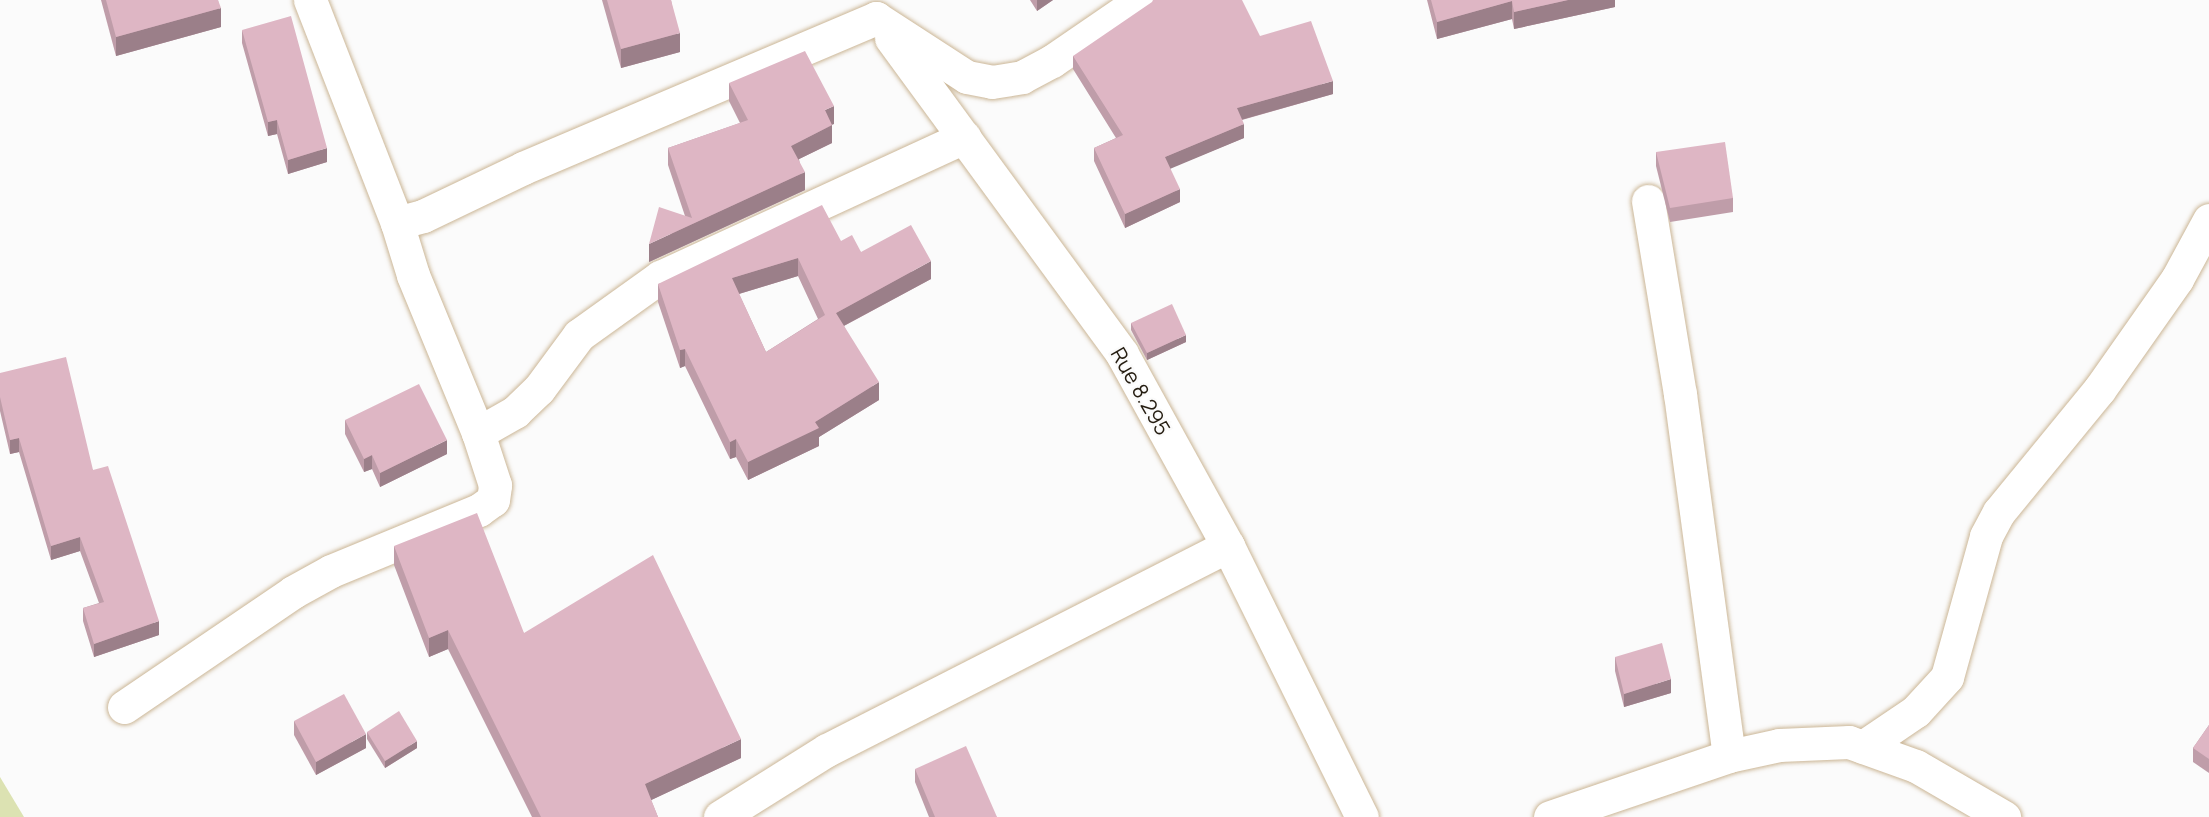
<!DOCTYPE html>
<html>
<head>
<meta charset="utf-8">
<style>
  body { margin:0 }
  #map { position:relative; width:2209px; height:817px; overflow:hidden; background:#fbfbfb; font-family:Manrope,sans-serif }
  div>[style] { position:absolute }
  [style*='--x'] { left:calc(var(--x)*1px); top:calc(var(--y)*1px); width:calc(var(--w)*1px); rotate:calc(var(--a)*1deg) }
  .green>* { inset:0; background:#dce2b2 }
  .roads { filter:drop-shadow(0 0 2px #cbb696) drop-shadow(0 0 2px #cbb696) }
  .minor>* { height:33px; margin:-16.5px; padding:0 16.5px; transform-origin:16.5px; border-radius:16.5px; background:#fff }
  .wall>* { inset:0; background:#bf9da9 }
  .shaded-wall>* { inset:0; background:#9b7f89 }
  .building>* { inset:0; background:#deb6c4 }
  span { translate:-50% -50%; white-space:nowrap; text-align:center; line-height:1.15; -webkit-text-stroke:4.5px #fbfbfb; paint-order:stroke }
  .street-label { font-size:21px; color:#251d11 }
</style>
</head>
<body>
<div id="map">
  <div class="green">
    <div style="clip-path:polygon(0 777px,24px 817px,0 817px)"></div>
  </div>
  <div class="roads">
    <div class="minor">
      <div style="--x:310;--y:0;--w:239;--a:68.7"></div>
      <div style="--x:891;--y:38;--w:391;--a:53.8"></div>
      <div style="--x:1122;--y:354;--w:219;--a:61.1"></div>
      <div style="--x:1228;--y:546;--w:302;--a:63.7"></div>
      <div style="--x:1648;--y:201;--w:196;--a:80.6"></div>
      <div style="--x:1680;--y:394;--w:365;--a:82.3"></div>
      <div style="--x:478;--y:433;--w:43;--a:-29.6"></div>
      <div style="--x:515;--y:412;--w:33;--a:-44"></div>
      <div style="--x:539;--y:389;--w:67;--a:-53.5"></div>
      <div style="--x:579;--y:335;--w:100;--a:-35.6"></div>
      <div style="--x:660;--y:277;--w:335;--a:-24.7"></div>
      <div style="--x:124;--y:707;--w:204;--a:-34.2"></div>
      <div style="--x:293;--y:592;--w:43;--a:-28.9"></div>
      <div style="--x:331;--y:571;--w:160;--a:-22.4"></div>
      <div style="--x:479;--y:510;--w:17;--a:-36"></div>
      <div style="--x:493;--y:500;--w:15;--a:-82"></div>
      <div style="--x:495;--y:485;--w:55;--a:-108.1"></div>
      <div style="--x:478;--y:433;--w:171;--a:-112.4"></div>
      <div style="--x:413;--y:275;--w:54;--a:-107.1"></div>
      <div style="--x:397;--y:223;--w:27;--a:-15"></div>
      <div style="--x:423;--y:216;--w:111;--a:-25.6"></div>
      <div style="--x:523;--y:168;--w:384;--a:-23"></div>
      <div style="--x:876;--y:18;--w:108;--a:33"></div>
      <div style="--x:967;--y:77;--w:25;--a:11"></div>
      <div style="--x:992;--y:82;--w:30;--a:-9"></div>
      <div style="--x:1022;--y:77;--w:34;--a:-28"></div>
      <div style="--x:1052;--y:61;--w:108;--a:-34.4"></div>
      <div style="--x:1863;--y:747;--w:64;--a:-34.2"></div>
      <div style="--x:1916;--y:711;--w:46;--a:-47.6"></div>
      <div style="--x:1947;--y:677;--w:146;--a:-74.5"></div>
      <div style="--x:1986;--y:536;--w:27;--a:-62"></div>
      <div style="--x:1999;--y:512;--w:158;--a:-50.7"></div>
      <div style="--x:2099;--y:390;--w:136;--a:-54.9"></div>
      <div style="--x:2177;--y:279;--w:67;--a:-61.5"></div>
      <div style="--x:720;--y:817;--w:126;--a:-32.1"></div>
      <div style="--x:827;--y:750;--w:450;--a:-27"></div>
      <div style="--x:1550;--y:817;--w:189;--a:-18.8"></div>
      <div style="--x:1729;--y:756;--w:51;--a:-12.4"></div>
      <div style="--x:1779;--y:745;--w:70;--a:-2.5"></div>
      <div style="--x:1849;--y:742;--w:71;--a:19.7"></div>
      <div style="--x:1916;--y:766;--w:102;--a:30.1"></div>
    </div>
  </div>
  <div class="wall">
    <div style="clip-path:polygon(101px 0,218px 0,221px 27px,116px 56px)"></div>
    <div style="clip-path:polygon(602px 0,671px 0,680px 52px,621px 68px)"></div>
    <div style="clip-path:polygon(1030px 0,1053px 0,1037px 11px)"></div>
    <div style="clip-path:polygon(1427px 0,1615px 0,1615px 7px,1514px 29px,1512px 19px,1437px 39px)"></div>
    <div style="clip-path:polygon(242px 30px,327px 162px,288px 174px,277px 134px,268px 136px,242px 43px)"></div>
    <div style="clip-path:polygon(1260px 36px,1333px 94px,1242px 120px,1244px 138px,1170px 168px,1180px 202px,1125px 228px,1094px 161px,1094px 148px,1116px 138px,1073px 69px,1073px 56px)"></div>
    <div style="clip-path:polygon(729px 83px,834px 124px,832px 124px,832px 143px,799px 159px,805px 190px,649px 262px,685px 216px,668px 165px,668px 148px,740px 123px,729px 101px)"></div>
    <div style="clip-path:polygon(1656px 152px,1733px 198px,1733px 212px,1670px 222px,1656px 166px)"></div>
    <div style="clip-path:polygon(evenodd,841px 241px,861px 252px,931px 279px,844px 326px,879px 400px,819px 437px,819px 446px,748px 480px,736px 457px,730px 459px,685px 366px,680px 368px,658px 302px,658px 284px,841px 241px,798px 276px,818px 319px,766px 352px,739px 294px,798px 276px)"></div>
    <div style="clip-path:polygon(1131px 323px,1186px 342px,1147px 360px,1131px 330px)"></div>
    <div style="clip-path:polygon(0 373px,93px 470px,159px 635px,94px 657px,83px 621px,83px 608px,99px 603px,80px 551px,51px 560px,19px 452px,10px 454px,0 411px)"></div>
    <div style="clip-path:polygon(345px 420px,447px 454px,380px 487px,372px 469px,364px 472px,345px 434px)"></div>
    <div style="clip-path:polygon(394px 546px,524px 633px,741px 758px,651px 800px,658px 817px,532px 817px,448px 649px,429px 657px,394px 565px)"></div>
    <div style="clip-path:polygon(1615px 657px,1671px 693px,1624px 707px,1615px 671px)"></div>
    <div style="clip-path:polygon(294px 721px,366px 748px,316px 775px,294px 735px)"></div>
    <div style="clip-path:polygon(2209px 725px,2209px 773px,2193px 762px,2193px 748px)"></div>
    <div style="clip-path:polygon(367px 732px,417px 748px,385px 768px,367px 739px)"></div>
    <div style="clip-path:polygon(915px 769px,997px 817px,929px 817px,915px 782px)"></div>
  </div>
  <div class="shaded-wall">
    <div style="clip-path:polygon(1037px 0,1053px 0,1037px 11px)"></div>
    <div style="clip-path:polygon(1568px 0,1615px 0,1615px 7px,1514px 29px,1514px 12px)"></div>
    <div style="clip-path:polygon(1512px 1px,1512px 19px,1437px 39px,1437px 22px)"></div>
    <div style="clip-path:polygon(221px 8px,221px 27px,116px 56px,116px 37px)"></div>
    <div style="clip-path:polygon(680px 33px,680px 52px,621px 68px,621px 49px)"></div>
    <div style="clip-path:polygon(1333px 81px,1333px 94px,1237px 121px,1237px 108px)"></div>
    <div style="clip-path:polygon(834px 106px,834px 124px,825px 128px,825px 110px)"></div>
    <div style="clip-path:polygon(277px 120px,277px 134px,268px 136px,268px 122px)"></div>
    <div style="clip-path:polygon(1244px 124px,1244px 138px,1165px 171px,1165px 157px)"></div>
    <div style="clip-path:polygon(832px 125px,832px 143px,791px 163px,791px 146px)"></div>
    <div style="clip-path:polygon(327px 148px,327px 162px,288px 174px,288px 160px)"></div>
    <div style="clip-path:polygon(805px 172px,805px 190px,649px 262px,649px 244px)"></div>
    <div style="clip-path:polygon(1180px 189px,1180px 202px,1125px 228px,1125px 214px)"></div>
    <div style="clip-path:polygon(798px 258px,798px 276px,732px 296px,732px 278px)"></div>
    <div style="clip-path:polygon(931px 261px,931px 279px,836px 330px,836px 313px)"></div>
    <div style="clip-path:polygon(1186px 335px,1186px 342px,1147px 360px,1147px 353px)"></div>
    <div style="clip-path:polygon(685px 349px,685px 366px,680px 368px,680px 350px)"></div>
    <div style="clip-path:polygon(879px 382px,879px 400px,819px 437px,819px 446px,748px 480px,748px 462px,815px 422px)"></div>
    <div style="clip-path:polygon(19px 438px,19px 452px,10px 454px,10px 440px)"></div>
    <div style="clip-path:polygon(736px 439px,736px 457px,730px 459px,730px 442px)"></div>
    <div style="clip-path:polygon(447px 440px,447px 454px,380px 487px,380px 473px)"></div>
    <div style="clip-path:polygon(372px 455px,372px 469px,364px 472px,364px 459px)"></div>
    <div style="clip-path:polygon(80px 537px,80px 551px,51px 560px,51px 546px)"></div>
    <div style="clip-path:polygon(159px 621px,159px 635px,94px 657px,94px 644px)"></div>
    <div style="clip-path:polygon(448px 630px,448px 649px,429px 657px,429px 638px)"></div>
    <div style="clip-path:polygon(1671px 679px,1671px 693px,1624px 707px,1624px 694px)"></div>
    <div style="clip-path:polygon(366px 734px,366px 748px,316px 775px,316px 762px)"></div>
    <div style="clip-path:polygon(741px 739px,741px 758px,645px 803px,645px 784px)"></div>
    <div style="clip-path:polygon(417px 741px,417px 748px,385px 768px,385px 761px)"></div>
  </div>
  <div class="building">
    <div style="clip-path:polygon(106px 0,218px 0,221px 8px,116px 37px)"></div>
    <div style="clip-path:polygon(607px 0,671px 0,680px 33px,621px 49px)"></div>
    <div style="clip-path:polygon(1153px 0,1242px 0,1260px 36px,1311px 21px,1333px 81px,1237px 108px,1244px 124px,1165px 157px,1180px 189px,1125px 214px,1094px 148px,1123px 135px,1073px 56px,1152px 2px)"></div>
    <div style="clip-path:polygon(1431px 0,1568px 0,1514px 12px,1512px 1px,1437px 22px)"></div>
    <div style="clip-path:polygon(291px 16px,327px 148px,288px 160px,277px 120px,268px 122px,242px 30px)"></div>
    <div style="clip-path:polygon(805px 51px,834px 106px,825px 110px,832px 125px,791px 146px,805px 172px,649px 244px,659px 207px,692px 218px,668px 148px,748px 120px,729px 83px)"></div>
    <div style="clip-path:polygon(1725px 142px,1733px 198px,1670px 208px,1656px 152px)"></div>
    <div style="clip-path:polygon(evenodd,822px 205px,841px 241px,852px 235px,861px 252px,911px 225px,931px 261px,836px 313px,879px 382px,815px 422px,819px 428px,748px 462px,736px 439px,730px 442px,685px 349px,680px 350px,658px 284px,822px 205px,798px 258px,825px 315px,766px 352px,732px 278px,798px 258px)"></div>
    <div style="clip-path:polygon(1172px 304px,1186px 335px,1147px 353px,1131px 323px)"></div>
    <div style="clip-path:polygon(66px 357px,93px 470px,108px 466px,159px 621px,94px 644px,83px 608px,104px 602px,80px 537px,51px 546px,19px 438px,10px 440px,0 397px,0 373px)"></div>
    <div style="clip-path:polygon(419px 384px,447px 440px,380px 473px,372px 455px,364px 459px,345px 420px)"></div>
    <div style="clip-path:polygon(477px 513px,524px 633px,653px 555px,741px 739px,645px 784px,658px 817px,541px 817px,448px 630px,429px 638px,394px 546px)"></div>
    <div style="clip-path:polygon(1662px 643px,1671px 679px,1624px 694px,1615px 657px)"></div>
    <div style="clip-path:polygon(344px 694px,366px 734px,316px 762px,294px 721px)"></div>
    <div style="clip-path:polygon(399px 711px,417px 741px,385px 761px,367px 732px)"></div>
    <div style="clip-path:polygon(2209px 725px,2209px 759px,2193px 748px)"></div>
    <div style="clip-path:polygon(966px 746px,997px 817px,935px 817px,915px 769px)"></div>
  </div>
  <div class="street-label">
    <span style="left:1141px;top:391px;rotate:60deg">Rue 8.295</span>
  </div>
</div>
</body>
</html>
